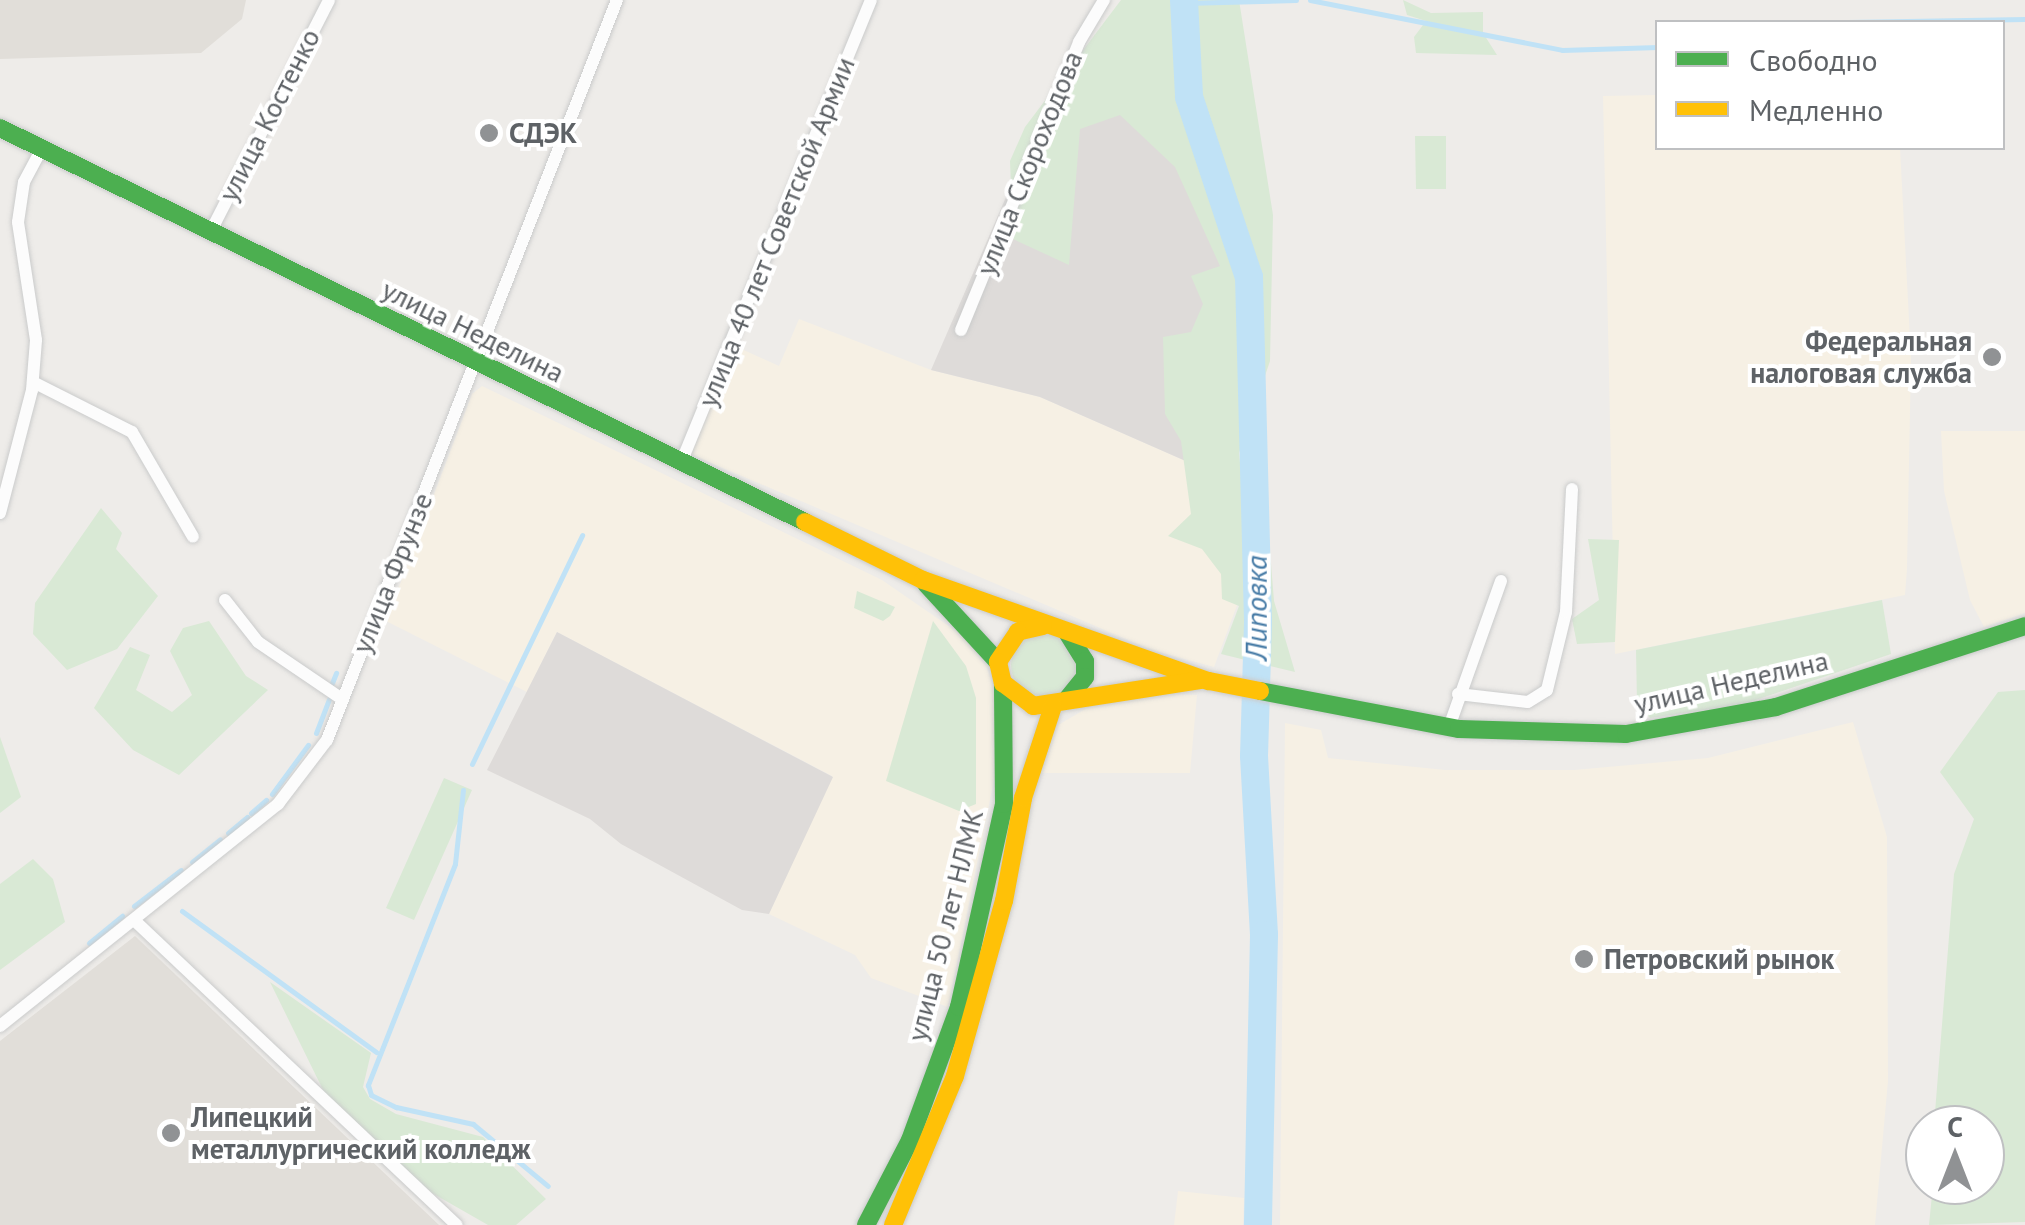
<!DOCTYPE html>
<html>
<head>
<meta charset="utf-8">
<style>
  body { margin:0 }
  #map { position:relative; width:2025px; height:1225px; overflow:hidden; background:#eeece9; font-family:"PT Sans",sans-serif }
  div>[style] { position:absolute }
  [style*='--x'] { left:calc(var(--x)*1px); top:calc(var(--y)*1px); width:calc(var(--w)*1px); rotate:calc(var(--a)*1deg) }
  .commercial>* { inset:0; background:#f6f0e4 }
  .industrial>* { inset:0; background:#dedbd9 }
  .education>* { inset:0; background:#e1ded9 }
  .green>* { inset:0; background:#d9e9d5 }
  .round { border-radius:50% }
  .stream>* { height:5px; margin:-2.5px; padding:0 2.5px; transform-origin:2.5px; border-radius:2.5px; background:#c0e2f6 }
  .river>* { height:28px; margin:-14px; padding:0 14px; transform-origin:14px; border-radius:14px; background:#c0e2f6 }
  .roads { filter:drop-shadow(0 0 2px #cacbcb) drop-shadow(0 0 2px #cacbcb) }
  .street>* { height:12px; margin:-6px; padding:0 6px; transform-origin:6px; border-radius:6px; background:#fcfcfc }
  .fast>* { height:18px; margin:-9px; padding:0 9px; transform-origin:9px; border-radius:9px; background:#4caf50 }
  .slow>* { height:18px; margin:-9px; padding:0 9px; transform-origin:9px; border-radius:9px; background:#ffc107 }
  .dots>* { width:28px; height:28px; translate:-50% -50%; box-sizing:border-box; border:5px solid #fff; border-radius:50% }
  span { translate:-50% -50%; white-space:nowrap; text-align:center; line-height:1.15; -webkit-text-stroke:8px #fff; paint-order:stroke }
  .street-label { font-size:28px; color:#5e6266 }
  .poi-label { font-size:28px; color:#5e6266; font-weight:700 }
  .left { translate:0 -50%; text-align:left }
  .right { translate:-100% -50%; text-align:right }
  .water-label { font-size:30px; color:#457aa5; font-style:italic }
  .legend { position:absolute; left:1655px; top:20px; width:350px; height:130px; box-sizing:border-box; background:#fff; border:2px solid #bfc0c2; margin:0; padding:12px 18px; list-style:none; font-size:30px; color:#5e6266 }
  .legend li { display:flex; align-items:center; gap:20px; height:50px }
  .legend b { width:50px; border:2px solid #bfc0c2 }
  .north { position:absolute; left:1905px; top:1105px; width:100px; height:100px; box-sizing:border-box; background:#fff; border:2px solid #bfc0c2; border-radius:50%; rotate:0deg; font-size:28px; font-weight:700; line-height:40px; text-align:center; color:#5e6266 }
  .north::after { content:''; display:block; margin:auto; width:35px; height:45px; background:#909294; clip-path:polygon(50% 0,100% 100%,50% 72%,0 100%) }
</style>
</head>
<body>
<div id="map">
  <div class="commercial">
    <div style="clip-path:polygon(1657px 95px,1658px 148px,1900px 148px,1911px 358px,1907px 569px,1905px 595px,1615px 654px,1603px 96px)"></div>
    <div style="clip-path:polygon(799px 319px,931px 370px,1040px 397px,1197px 466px,1239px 600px,1214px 667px,1152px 650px,690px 454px,737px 347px,779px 366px)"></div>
    <div style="clip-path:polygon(482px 386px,882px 580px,963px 636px,986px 666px,996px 694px,999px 755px,948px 1007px,871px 978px,855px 955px,769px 914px,832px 776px,557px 632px,527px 692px,386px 621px,472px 394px)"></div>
    <div style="clip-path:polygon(1941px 431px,2025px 431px,2025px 613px,1984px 627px,1970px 600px,1944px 491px)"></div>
    <div style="clip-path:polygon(1158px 694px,1197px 695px,1190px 773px,1034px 773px,1053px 728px,1089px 707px)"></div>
    <div style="clip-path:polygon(1853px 722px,1887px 837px,1888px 1081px,1875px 1225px,1280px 1225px,1285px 723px,1321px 730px,1328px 758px,1445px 770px,1574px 770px,1708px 758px)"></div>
    <div style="clip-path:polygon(1178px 1191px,1244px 1198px,1243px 1225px,1174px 1225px)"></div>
  </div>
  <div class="industrial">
    <div style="clip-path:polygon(1056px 82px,1186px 122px,1231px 266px,1197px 466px,1040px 397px,931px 370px)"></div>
    <div style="clip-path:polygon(557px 632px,833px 777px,769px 914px,742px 910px,621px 844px,590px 819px,487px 770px)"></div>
  </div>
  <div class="education">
    <div style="clip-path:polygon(0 0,246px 0,242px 19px,201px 53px,0 59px)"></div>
    <div style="clip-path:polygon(135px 936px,439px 1225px,0 1225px,0 1041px)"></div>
  </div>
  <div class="green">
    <div style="clip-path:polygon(1121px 0,1239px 0,1273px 215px,1270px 361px,1239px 453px,1246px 518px,1268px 526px,1274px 601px,1295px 672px,1221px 654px,1239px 606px,1222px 599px,1221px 574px,1202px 549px,1168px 536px,1191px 514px,1181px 441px,1165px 414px,1163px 337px,1191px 332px,1203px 304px,1191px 276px,1220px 266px,1175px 167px,1120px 115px,1080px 129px,1069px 265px,1013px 239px,1010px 161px,1025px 127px)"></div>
    <div style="clip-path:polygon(1403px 0,1431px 13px,1483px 12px,1483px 33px,1497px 55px,1416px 53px,1414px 37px,1426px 21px,1407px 15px)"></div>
    <div style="clip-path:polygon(1415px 136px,1446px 136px,1446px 189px,1416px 189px)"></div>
    <div style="clip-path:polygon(101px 508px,122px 533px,116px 549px,158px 596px,117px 649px,67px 670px,33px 634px,35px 603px)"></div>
    <div style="clip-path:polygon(1588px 539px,1619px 540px,1615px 642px,1577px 644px,1572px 619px,1599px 600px)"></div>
    <div style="clip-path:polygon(857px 591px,895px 607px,890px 616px,883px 621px,854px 608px)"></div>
    <div style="clip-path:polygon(1882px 600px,1891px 654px,1744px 704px,1650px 718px,1637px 703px,1636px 650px)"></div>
    <div style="clip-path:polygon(209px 621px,246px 676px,268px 690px,179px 775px,133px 750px,94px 708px,130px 647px,150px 655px,136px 690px,172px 712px,192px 695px,170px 651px,183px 628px)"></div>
    <div style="clip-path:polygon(933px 621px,966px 666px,976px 698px,976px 804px,959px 811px,886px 781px)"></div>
    <div class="round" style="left:1011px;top:632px;width:66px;height:66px"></div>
    <div style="clip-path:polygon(2025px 690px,2025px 1222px,1929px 1225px,1933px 1185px,1985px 1185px,1985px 1125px,1934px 1125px,1954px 874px,1974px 819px,1940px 772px,1998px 692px)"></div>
    <div style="clip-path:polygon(0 737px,21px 797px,0 813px)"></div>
    <div style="clip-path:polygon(444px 778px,472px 790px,414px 920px,386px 908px)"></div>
    <div style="clip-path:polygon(33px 859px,53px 879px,65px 922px,0 970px,0 884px)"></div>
    <div style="clip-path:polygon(270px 982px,371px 1053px,363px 1087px,370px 1099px,396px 1114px,483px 1137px,546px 1199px,516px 1225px,488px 1225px,432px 1193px,325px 1094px)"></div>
  </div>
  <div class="stream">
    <div style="--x:1310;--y:0;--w:257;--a:11.2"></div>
    <div style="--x:1562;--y:50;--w:96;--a:-1.8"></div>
    <div style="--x:1184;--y:3;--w:112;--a:-1.5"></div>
    <div style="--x:1848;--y:22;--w:177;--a:-1"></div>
    <div style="--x:332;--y:683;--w:11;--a:-68"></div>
    <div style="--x:316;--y:733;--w:36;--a:-69"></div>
    <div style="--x:472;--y:764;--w:254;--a:-64.3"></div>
    <div style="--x:463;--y:790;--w:74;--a:96.2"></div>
    <div style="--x:455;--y:864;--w:238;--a:111.5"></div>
    <div style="--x:368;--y:1085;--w:10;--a:73"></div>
    <div style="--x:371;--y:1095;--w:28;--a:26"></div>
    <div style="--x:396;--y:1107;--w:79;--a:12.4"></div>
    <div style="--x:473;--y:1124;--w:97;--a:39.6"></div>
    <div style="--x:272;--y:794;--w:61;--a:-53.7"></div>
    <div style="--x:251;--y:813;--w:20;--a:-41"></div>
    <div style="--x:228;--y:833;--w:25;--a:-40"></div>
    <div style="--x:192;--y:862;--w:36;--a:-39"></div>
    <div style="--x:134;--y:906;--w:59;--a:-37.5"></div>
    <div style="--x:182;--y:911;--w:240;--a:36"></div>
    <div style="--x:89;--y:943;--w:43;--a:-39.3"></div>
  </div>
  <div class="river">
    <div style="--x:1184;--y:0;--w:97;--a:87"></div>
    <div style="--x:1189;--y:97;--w:190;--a:71.6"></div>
    <div style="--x:1249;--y:277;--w:345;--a:88.5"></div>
    <div style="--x:1258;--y:622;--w:134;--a:91.7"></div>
    <div style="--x:1254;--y:756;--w:179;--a:86.8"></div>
    <div style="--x:1264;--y:935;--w:290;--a:91.2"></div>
  </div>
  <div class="roads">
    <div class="street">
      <div style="--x:211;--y:231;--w:259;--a:-62.9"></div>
      <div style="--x:961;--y:330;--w:311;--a:-67.7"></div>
      <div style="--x:1079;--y:42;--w:49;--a:-59.2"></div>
      <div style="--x:33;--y:382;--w:111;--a:26.8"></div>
      <div style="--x:132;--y:432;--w:121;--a:59.8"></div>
      <div style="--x:681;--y:463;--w:500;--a:-67.69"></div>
      <div style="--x:0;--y:513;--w:127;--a:-75.4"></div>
      <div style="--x:32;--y:390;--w:50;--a:-85.4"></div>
      <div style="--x:36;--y:340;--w:119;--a:-98.7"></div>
      <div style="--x:18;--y:222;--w:40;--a:-81.5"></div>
      <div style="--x:24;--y:182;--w:38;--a:-62"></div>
      <div style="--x:225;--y:600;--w:53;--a:51.8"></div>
      <div style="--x:258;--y:642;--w:102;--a:34.2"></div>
      <div style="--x:1458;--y:694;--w:70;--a:6.5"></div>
      <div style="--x:1528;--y:702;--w:22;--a:-32"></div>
      <div style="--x:1547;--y:690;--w:80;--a:-76.3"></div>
      <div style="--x:1566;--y:612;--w:123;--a:-87.2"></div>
      <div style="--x:1449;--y:727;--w:155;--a:-70.4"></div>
      <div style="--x:134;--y:920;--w:444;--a:43.4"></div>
      <div style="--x:0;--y:1026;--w:356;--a:-38.6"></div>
      <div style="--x:278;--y:804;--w:81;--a:-52.6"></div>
      <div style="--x:327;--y:740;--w:795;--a:-68.6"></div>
    </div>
    <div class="fast">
      <div style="--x:0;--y:128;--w:896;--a:26.08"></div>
      <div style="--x:926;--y:584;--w:106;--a:47.3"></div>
      <div style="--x:1068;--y:634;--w:32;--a:58"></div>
      <div style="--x:1085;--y:661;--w:16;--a:90"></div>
      <div style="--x:1085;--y:677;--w:27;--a:129"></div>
      <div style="--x:1260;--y:691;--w:203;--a:10.8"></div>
      <div style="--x:1459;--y:729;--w:167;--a:1.7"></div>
      <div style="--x:1626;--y:734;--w:152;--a:-10.2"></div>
      <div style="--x:1776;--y:707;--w:262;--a:-18"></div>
      <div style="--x:866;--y:1225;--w:96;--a:-62.6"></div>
      <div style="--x:910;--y:1140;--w:142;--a:-69.8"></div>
      <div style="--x:959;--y:1007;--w:208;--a:-77.5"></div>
      <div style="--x:1004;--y:804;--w:121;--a:-90.5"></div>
    </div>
    <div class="slow">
      <div style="--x:805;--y:522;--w:131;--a:26.2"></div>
      <div style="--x:923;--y:580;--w:303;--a:19.5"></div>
      <div style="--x:1209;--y:681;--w:52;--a:11.1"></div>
      <div style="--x:1043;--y:626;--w:26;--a:167"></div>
      <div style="--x:1018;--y:632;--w:36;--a:124"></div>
      <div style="--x:998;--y:662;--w:22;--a:77"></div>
      <div style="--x:1003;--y:683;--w:38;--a:37"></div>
      <div style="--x:1033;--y:706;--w:169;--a:-8.8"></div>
      <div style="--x:893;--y:1225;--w:161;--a:-67.4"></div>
      <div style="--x:955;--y:1076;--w:182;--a:-74.4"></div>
      <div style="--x:1004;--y:901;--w:105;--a:-79.5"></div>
      <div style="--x:1023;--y:798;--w:97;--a:-71.9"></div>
    </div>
  </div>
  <div class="dots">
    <div style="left:489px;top:133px;background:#909294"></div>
    <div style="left:1992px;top:357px;background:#909294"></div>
    <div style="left:1584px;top:959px;background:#909294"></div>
    <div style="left:171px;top:1133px;background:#909294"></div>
  </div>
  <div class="street-label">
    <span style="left:269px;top:115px;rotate:-63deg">улица Костенко</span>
    <span style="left:1029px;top:163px;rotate:-68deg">улица Скороходова</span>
    <span style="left:776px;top:232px;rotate:-68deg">улица 40 лет Советской Армии</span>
    <span style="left:473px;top:331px;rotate:26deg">улица Неделина</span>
    <span style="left:392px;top:573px;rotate:-68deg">улица Фрунзе</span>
    <span style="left:1731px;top:682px;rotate:-13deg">улица Неделина</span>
    <span style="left:945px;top:925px;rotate:-76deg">улица 50 лет НЛМК</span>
  </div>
  <div class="poi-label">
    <span class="left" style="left:509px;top:133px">СДЭК</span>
    <span class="right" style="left:1972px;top:357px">Федеральная<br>налоговая служба</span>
    <span class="left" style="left:1604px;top:959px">Петровский рынок</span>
    <span class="left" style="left:191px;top:1133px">Липецкий<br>металлургический колледж</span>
  </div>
  <div class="water-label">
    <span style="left:1256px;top:608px;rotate:-90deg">Липовка</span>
  </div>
  <ul class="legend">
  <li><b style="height:12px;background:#4caf50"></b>Свободно</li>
  <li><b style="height:12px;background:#ffc107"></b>Медленно</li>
  </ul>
  <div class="north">С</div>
</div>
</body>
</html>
